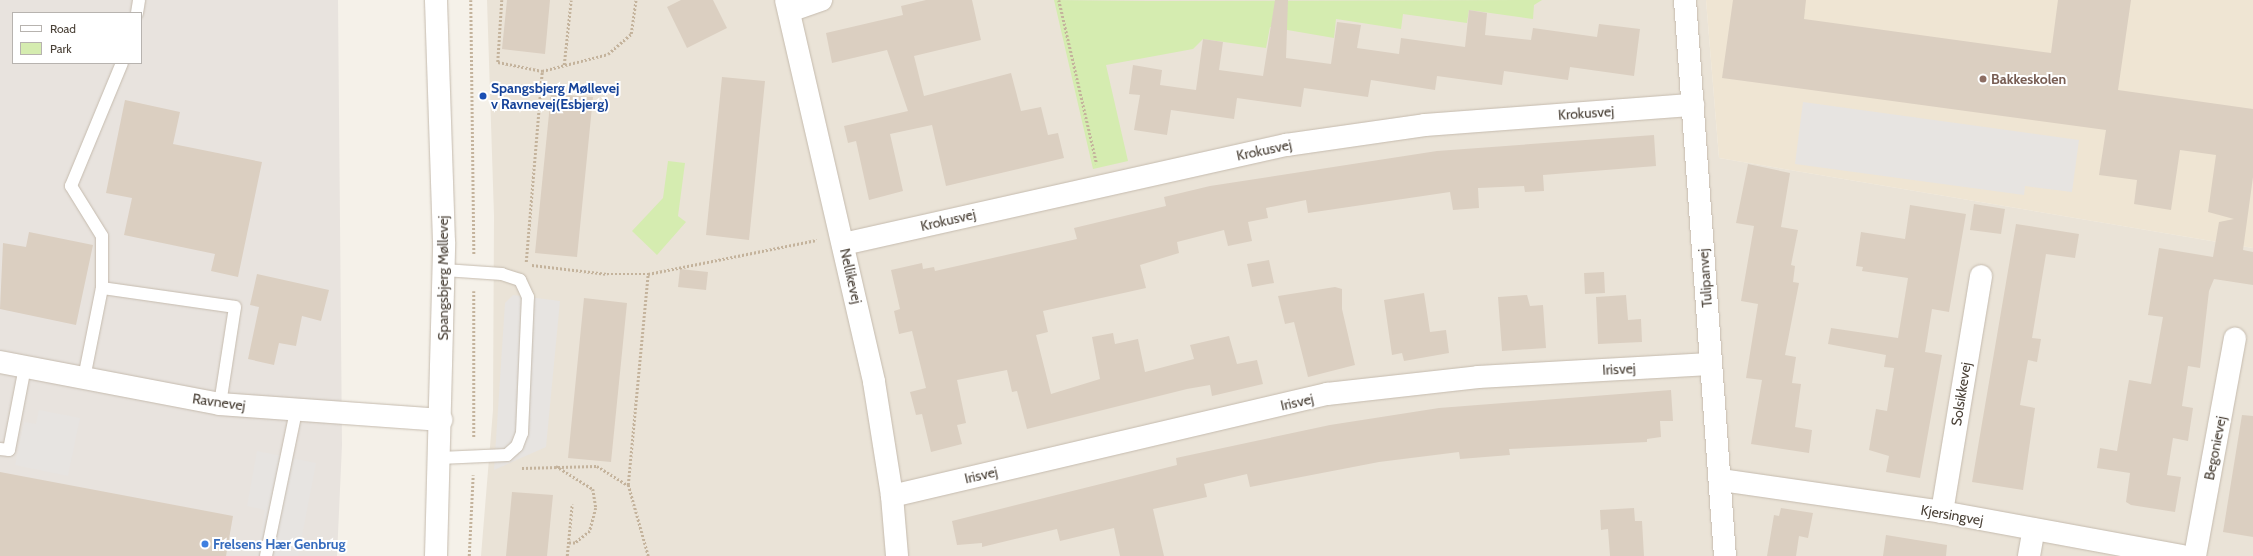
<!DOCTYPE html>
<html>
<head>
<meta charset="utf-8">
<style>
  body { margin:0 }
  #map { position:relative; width:2253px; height:556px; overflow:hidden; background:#f5f1e9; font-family:Cabin,sans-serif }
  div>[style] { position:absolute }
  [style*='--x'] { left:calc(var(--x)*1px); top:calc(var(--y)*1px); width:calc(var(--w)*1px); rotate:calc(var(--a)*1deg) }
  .residential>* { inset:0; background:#eae3d7 }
  .industrial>* { inset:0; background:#e8e3de }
  .education>* { inset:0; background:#efe5d3 }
  .green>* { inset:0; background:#d5ecb0 }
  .parking>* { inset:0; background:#e7e4e1 }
  .building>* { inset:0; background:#dbcfc1 }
  .path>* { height:2.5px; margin-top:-1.25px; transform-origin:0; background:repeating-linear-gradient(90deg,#c4b39c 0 2px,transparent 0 4px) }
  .roads { filter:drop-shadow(0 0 1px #c5bbae) drop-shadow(0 0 1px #c5bbae) }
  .service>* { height:12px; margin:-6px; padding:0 6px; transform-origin:6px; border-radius:6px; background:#fff }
  .minor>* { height:22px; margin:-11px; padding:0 11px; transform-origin:11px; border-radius:11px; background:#fff }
  .tertiary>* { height:22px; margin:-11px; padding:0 11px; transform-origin:11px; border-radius:11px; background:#fff }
  .dots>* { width:11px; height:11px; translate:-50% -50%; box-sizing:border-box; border:2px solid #fff; border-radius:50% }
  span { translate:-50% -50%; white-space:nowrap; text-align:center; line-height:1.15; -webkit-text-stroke:4px #fff; paint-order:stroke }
  .education-label { font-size:14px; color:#785e54; font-weight:700 }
  .left { translate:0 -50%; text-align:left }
  .transit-label { font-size:14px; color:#164399; font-weight:700 }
  .street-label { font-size:14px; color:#4a4137 }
  .shop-label { font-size:14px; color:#366cbe; font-weight:700 }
  .legend { position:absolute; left:12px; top:12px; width:130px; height:52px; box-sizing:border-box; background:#fff; border:1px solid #b7b3af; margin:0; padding:5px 7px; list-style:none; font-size:12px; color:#4a4137 }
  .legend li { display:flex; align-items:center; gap:8px; height:20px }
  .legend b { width:20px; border:1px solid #b7b3af }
</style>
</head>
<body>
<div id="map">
  <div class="residential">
    <div style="clip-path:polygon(487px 0,1706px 0,1719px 158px,2253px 248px,2253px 556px,481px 556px,493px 410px,494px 216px)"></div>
  </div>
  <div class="industrial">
    <div style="clip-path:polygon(evenodd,0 0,338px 0,342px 445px,337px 556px,0 556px,0 0,13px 13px,141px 13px,141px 63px,13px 63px,13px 13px)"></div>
  </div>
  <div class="education">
    <div style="clip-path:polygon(1706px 0,2253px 0,2253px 248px,1719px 158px)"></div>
  </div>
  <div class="green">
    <div style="clip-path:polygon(1054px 0,1148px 1px,1542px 0,1534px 5px,1533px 19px,1469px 10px,1467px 23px,1403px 14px,1401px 29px,1336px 19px,1334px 38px,1270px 27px,1266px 48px,1203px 39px,1193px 49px,1106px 65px,1128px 161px,1093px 169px)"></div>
    <div style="clip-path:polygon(668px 161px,685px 163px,678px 216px,686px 222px,657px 255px,632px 231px,663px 198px)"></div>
  </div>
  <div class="parking">
    <div style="clip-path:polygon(1803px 102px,2079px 140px,2072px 192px,2025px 186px,2024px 195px,1795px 164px)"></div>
    <div style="clip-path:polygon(513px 295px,560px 301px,546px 447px,494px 470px,505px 303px)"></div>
    <div style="clip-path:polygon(39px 410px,80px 418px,68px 476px,15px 465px,24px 422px,36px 424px)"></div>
    <div style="clip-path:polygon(257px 451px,316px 463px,298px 556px,257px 556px,265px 510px,247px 506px)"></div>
  </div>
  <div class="building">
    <div style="clip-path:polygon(507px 0,550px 0,545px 54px,502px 49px)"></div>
    <div style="clip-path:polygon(681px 0,713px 0,727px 28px,687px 48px,667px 7px)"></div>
    <div style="clip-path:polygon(926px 0,972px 0,981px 40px,914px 56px,924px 96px,1011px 73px,1021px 111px,1041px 107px,1048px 135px,1058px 133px,1064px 158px,946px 186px,932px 125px,890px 134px,903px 191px,869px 200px,856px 141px,848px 143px,844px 126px,908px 111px,887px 50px,832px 63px,826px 33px,903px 15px,901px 6px)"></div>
    <div style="clip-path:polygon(1275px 0,1288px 0,1286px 58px,1331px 64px,1337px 22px,1361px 25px,1357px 48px,1399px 54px,1401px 38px,1465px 47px,1469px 10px,1487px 13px,1485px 35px,1531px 40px,1533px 28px,1597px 37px,1599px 24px,1640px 29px,1634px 76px,1570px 67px,1568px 80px,1504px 71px,1502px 85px,1437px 76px,1435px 90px,1371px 80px,1368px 97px,1304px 88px,1301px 107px,1237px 98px,1234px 119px,1171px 110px,1167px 135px,1134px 130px,1140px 95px,1129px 94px,1133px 65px,1162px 70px,1160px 85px,1196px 90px,1203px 39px,1223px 42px,1219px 70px,1263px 76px)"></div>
    <div style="clip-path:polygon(1733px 0,1806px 0,1804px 19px,2051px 53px,2058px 0,2131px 0,2118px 90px,2253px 109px,2253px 177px,2243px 250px,2253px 252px,2253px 285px,2214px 279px,2209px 291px,2200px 368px,2188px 366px,2182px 406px,2193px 408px,2188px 441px,2173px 438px,2167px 475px,2181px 477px,2175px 512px,2131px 505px,2126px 502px,2130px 473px,2097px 468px,2100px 448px,2117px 451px,2129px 380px,2151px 384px,2163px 317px,2148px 315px,2159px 248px,2213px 257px,2219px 222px,2234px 219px,2208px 212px,2216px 155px,2180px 150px,2171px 210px,2134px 204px,2137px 180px,2099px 175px,2106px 130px,1722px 78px)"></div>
    <div style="clip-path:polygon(722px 77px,765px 81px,749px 240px,706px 235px)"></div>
    <div style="clip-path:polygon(551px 94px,593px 97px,577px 257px,535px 253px)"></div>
    <div style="clip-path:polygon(125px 100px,180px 112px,173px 144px,262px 162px,238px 277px,211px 271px,215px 254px,124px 235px,132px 198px,106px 193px)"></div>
    <div style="clip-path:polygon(1654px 135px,1656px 166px,1543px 175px,1544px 191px,1525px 192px,1524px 186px,1478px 188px,1479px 208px,1453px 210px,1450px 192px,1308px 213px,1306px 200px,1266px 208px,1268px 218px,1248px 222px,1252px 241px,1228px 246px,1224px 230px,1177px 242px,1179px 253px,1140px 265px,1146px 288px,1043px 311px,1048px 332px,1036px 335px,1051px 394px,1100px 379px,1092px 337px,1113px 333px,1115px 344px,1138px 339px,1145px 372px,1194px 359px,1190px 345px,1229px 336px,1237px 364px,1257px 360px,1263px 384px,1212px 396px,1210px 385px,1187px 389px,1027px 429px,1017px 391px,1012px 392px,1007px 370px,957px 380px,966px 423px,957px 425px,962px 444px,931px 452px,922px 414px,916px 415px,910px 392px,926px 388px,912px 331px,899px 334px,894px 311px,900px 309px,891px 270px,922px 263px,923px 269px,934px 267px,935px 271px,1077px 239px,1074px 228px,1166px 206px,1164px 197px,1210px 186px,1437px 151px)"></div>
    <div style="clip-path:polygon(1748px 164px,1790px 173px,1781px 227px,1798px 230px,1791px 265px,1795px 266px,1793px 282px,1799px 283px,1785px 355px,1796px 357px,1792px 383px,1801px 384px,1795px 427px,1812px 430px,1809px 453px,1751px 444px,1762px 380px,1746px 378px,1758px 304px,1741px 301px,1754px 226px,1736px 223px)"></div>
    <div style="clip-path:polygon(1974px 204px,2005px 209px,2001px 234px,1970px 230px)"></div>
    <div style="clip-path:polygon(1910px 205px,1966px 214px,1949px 312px,1932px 309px,1925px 352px,1942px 355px,1920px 478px,1886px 472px,1889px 456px,1869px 450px,1876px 409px,1887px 411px,1894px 368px,1884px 367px,1886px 355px,1828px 344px,1831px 328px,1898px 338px,1908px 278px,1862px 271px,1863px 267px,1856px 266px,1861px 232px,1905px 239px)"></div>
    <div style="clip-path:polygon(2016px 224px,2079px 234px,2075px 258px,2046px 254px,2032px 338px,2041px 339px,2037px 362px,2028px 360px,2020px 405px,2035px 408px,2023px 490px,1972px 482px)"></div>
    <div style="clip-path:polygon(29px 232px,93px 245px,76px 325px,0 309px,3px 243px,26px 247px)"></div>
    <div style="clip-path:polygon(1269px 260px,1274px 283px,1252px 287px,1247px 264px)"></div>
    <div style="clip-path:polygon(680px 269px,708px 272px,706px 290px,678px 287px)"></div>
    <div style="clip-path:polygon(1604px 272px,1605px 293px,1585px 294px,1584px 273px)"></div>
    <div style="clip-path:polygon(257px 274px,329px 290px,321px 321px,302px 316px,296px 346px,279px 343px,274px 365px,248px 359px,259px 307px,250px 305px)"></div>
    <div style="clip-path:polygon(1335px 287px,1342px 289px,1342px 309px,1355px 365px,1308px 377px,1294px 322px,1285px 324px,1278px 296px)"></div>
    <div style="clip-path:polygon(1424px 293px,1430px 332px,1446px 330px,1449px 353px,1404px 361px,1402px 353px,1392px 355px,1384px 300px)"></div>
    <div style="clip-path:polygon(1527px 295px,1530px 306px,1543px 305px,1546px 348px,1502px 351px,1498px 297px)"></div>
    <div style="clip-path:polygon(1626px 295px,1628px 320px,1641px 319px,1642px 342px,1598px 344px,1596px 297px)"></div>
    <div style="clip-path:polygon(584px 298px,627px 303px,611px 462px,568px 458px)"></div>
    <div style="clip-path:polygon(1671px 390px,1673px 421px,1660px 421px,1661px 437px,1647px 439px,1647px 442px,1509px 449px,1510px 455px,1460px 459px,1459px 452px,1379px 462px,1250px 487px,1247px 474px,1204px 484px,1207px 497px,1153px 509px,1164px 556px,1120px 556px,1114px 528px,1060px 541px,1057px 529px,982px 547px,982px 543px,957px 545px,952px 521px,1177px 465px,1176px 458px,1330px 425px,1439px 408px)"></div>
    <div style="clip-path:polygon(2242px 415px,2253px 416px,2253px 537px,2223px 532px)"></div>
    <div style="clip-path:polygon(0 472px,233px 516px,226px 556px,0 556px)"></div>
    <div style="clip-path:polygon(512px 492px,553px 495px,547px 556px,506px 556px)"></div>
    <div style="clip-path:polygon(1634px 508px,1635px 521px,1642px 521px,1644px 556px,1610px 556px,1608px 529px,1601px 530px,1600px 510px)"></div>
    <div style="clip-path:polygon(1781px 508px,1813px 513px,1808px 538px,1799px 536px,1796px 556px,1767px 556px,1774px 515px,1779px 516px)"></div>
    <div style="clip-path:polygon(1886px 535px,1947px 545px,1946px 556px,1883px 556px)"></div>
  </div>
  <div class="path">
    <div style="--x:471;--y:0;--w:254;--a:89.3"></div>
    <div style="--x:502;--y:0;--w:62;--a:93.7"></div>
    <div style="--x:498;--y:62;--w:45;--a:11.6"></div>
    <div style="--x:1059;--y:0;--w:168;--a:77"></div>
    <div style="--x:564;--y:65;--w:65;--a:-83.9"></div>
    <div style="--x:526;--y:262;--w:192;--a:-85.2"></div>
    <div style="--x:542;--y:71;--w:68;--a:-14.4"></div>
    <div style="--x:608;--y:54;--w:30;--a:-41"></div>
    <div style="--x:631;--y:34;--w:34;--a:-82"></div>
    <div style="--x:532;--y:265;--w:76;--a:6.8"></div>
    <div style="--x:607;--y:274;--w:41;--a:0"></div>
    <div style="--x:648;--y:274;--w:172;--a:-11.4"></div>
    <div style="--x:474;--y:291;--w:147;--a:90"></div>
    <div style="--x:556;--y:466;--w:44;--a:31.9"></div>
    <div style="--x:593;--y:489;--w:19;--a:81"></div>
    <div style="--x:596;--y:508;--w:24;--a:105"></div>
    <div style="--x:590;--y:531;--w:19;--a:141"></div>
    <div style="--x:575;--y:543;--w:6;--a:180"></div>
    <div style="--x:522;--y:468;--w:75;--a:-1.5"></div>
    <div style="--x:597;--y:466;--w:36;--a:32"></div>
    <div style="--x:469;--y:556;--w:81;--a:-87.2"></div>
    <div style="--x:567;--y:556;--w:52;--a:-84.5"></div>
    <div style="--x:648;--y:556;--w:74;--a:-105.7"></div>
    <div style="--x:628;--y:485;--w:212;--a:-84.6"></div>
  </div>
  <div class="roads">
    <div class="service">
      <div style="--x:137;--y:13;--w:13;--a:-81"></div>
      <div style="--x:102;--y:288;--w:52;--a:-90"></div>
      <div style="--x:102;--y:236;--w:59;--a:-121.8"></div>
      <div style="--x:71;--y:186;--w:133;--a:-67.5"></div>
      <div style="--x:84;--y:378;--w:92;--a:-78.7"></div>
      <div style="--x:102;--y:288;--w:134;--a:8.1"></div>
      <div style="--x:235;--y:307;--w:98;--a:98.8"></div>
      <div style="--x:0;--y:449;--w:9;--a:6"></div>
      <div style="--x:9;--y:450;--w:85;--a:-79.1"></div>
      <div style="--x:440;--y:458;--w:67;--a:-2.6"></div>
      <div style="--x:507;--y:455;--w:13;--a:-42"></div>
      <div style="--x:517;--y:446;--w:14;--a:-69"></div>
      <div style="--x:522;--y:433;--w:136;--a:-87.5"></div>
      <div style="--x:528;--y:297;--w:19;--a:-115"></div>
      <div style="--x:520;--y:280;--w:19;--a:-162"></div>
      <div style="--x:502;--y:274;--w:58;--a:-176.1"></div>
      <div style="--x:266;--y:556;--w:148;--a:-78.3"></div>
    </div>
    <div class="minor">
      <div style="--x:786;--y:0;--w:392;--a:77"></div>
      <div style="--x:874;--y:382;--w:115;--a:81"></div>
      <div style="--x:892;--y:496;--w:60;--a:85.2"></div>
      <div style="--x:1685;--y:0;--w:557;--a:85.89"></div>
      <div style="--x:789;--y:11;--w:34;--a:-19"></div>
      <div style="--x:843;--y:244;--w:454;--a:-12.6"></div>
      <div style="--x:1286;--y:145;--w:140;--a:-8.2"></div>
      <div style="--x:1425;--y:125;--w:269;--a:-4.3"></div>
      <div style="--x:0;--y:362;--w:224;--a:10.8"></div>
      <div style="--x:220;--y:404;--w:222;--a:4.1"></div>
      <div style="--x:1721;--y:480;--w:223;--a:8.2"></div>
      <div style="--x:1942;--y:512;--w:243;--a:10.4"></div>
      <div style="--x:892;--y:496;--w:447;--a:-13.2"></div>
      <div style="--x:1327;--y:394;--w:152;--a:-6.4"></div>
      <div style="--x:1478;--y:377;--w:232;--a:-3.2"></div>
      <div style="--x:1942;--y:512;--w:239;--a:-80.6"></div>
      <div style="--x:2029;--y:556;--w:27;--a:-80"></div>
      <div style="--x:2195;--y:556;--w:221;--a:-79.6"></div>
    </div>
    <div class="tertiary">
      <div style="--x:436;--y:556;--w:314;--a:-88.5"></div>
      <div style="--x:444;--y:242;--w:242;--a:-91.9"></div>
    </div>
  </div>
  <div class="dots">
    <div style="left:1983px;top:79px;background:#8d6e63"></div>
    <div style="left:483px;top:96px;background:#1a4fb4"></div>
    <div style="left:205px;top:544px;background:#3f7fe0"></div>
  </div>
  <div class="education-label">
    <span class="left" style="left:1991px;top:79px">Bakkeskolen</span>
  </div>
  <div class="transit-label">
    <span class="left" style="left:491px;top:96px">Spangsbjerg Møllevej<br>v Ravnevej(Esbjerg)</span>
  </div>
  <div class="street-label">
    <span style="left:1586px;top:113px;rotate:-4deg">Krokusvej</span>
    <span style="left:1264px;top:150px;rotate:-12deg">Krokusvej</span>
    <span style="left:948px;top:220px;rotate:-13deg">Krokusvej</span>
    <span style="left:851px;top:276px;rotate:77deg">Nellikevej</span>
    <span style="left:443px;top:278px;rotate:-90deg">Spangsbjerg Møllevej</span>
    <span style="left:1705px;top:278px;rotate:-94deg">Tulipanvej</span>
    <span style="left:1619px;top:369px;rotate:-3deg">Irisvej</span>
    <span style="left:1961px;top:394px;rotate:-81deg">Solsikkevej</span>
    <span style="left:219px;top:402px;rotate:8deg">Ravnevej</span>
    <span style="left:1297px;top:402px;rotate:-13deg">Irisvej</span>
    <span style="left:2215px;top:448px;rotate:-79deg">Begonievej</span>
    <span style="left:981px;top:475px;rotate:-13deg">Irisvej</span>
    <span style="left:1952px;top:515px;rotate:10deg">Kjersingvej</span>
  </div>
  <div class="shop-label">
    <span class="left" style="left:213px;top:544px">Frelsens Hær Genbrug</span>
  </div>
  <ul class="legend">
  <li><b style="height:5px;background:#fff"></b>Road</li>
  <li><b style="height:11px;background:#d5ecb0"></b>Park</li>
  </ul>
</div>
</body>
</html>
